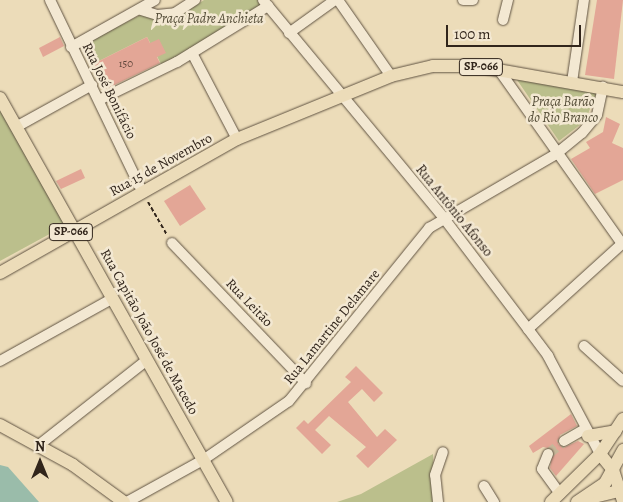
<!DOCTYPE html>
<html>
<head>
<meta charset="utf-8">
<style>
  body { margin:0 }
  #map { position:relative; width:623px; height:502px; overflow:hidden; background:#ecdcb9; font-family:Alegreya,serif }
  div>[style] { position:absolute }
  [style*='--x'] { left:calc(var(--x)*1px); top:calc(var(--y)*1px); width:calc(var(--w)*1px); rotate:calc(var(--a)*1deg) }
  .green>* { inset:0; background:#bbbf8c }
  .water>* { inset:0; background:#9abcaa }
  .building>* { inset:0; background:#e3a696 }
  .minor-tunnel>* { height:10px; margin-top:-5px; transform-origin:0; background:repeating-linear-gradient(90deg,#c7b799 0 10px,transparent 0 15px) }
  .path>* { height:2px; margin-top:-1px; transform-origin:0; background:repeating-linear-gradient(90deg,#31251b 0 4px,transparent 0 6.5px) }
  .roads { filter:drop-shadow(0 0 1px #605342) drop-shadow(0 0 1px #605342) }
  .minor>* { height:10px; margin:-5px; padding:0 5px; transform-origin:5px; border-radius:5px; background:#f3e8d2 }
  .major>* { height:12px; margin:-6px; padding:0 6px; transform-origin:6px; border-radius:6px; background:#ecdcb9 }
  span { translate:-50% -50%; white-space:nowrap; text-align:center; line-height:1.15; -webkit-text-stroke:5px #f3e8d2; paint-order:stroke }
  .number-label { font-size:11px; color:#5e453a }
  .number-label span { -webkit-text-stroke-width:0 }
  .shield-label span { padding:1px 4px; background:#f3e8d2; border:1px solid; border-radius:4px; -webkit-text-stroke-width:0 }
  .shield-label { font-size:12px; color:#31251b; font-weight:700 }
  .park-label { font-size:14px; color:#544c37; font-style:italic }
  .street-label { font-size:14px; color:#31251b }
  .north { position:absolute; left:15px; top:437px; width:50px; height:50px; -webkit-text-stroke:4px #f3e8d2; paint-order:stroke; rotate:0deg; font-size:14px; font-weight:700; line-height:20px; text-align:center; color:#31251b }
  .north::after { content:''; display:block; margin:auto; width:18px; height:22px; background:#31251b; clip-path:polygon(50% 0,100% 100%,50% 72%,0 100%) }
  .scale { position:absolute; left:446px; top:25px; width:135px; height:22px; box-sizing:border-box; border:2px solid #31251b; border-top:0; padding-left:6px; font-size:15px; line-height:18px; white-space:nowrap; color:#31251b; -webkit-text-stroke:4px #f3e8d2; paint-order:stroke }
</style>
</head>
<body>
<div id="map">
  <div class="green">
    <div style="clip-path:polygon(204px 0,259px 0,263px 5px,204px 44px,161px 64px,147px 37px,91px 65px,83px 50px,86px 43px,142px 14px,178px 17px)"></div>
    <div style="clip-path:polygon(515px 77px,597px 92px,585px 121px,559px 141px)"></div>
    <div style="clip-path:polygon(0 104px,68px 224px,0 261px)"></div>
    <div style="clip-path:polygon(433px 454px,435px 502px,337px 502px,361px 494px)"></div>
  </div>
  <div class="water">
    <div style="clip-path:polygon(0 465px,8px 467px,39px 502px,0 502px)"></div>
  </div>
  <div class="building">
    <div style="clip-path:polygon(597px 0,623px 0,614px 79px,585px 75px)"></div>
    <div style="clip-path:polygon(60px 37px,64px 46px,43px 57px,39px 48px)"></div>
    <div style="clip-path:polygon(147px 37px,150px 43px,159px 39px,166px 53px,157px 57px,160px 63px,104px 90px,91px 65px)"></div>
    <div style="clip-path:polygon(606px 117px,620px 124px,612px 143px,623px 148px,623px 180px,595px 194px,571px 159px,590px 148px,586px 142px,603px 132px)"></div>
    <div style="clip-path:polygon(81px 169px,85px 178px,61px 189px,56px 181px)"></div>
    <div style="clip-path:polygon(190px 185px,206px 209px,180px 226px,164px 201px)"></div>
    <div style="clip-path:polygon(356px 366px,383px 393px,374px 402px,362px 389px,348px 402px,377px 437px,385px 429px,397px 440px,368px 468px,356px 456px,366px 447px,329px 416px,315px 430px,331px 445px,322px 454px,296px 428px,304px 420px,308px 424px,351px 382px,345px 377px)"></div>
    <div style="clip-path:polygon(571px 414px,577px 426px,560px 435px,558px 444px,563px 448px,578px 441px,584px 444px,556px 476px,550px 468px,553px 449px,543px 447px,533px 453px,529px 446px)"></div>
  </div>
  <div class="minor-tunnel">
    <div style="--x:548;--y:454;--w:21;--a:-39"></div>
  </div>
  <div class="path">
    <div style="--x:148;--y:202;--w:38;--a:60"></div>
  </div>
  <div class="roads">
    <div class="minor">
      <div style="--x:50;--y:0;--w:214;--a:64.3"></div>
      <div style="--x:263;--y:0;--w:282;--a:50.3"></div>
      <div style="--x:443;--y:217;--w:141;--a:52.8"></div>
      <div style="--x:528;--y:329;--w:34;--a:53"></div>
      <div style="--x:548;--y:356;--w:111;--a:62"></div>
      <div style="--x:338;--y:0;--w:93;--a:55.1"></div>
      <div style="--x:463;--y:0;--w:10;--a:0"></div>
      <div style="--x:141;--y:10;--w:17;--a:17"></div>
      <div style="--x:157;--y:15;--w:18;--a:-6"></div>
      <div style="--x:175;--y:13;--w:24;--a:-33"></div>
      <div style="--x:503;--y:20;--w:21;--a:-76"></div>
      <div style="--x:289;--y:33;--w:57;--a:-35.7"></div>
      <div style="--x:71;--y:47;--w:96;--a:-29.2"></div>
      <div style="--x:192;--y:53;--w:97;--a:62.4"></div>
      <div style="--x:499;--y:70;--w:213;--a:54.7"></div>
      <div style="--x:572;--y:82;--w:83;--a:-81.7"></div>
      <div style="--x:99;--y:100;--w:87;--a:-26"></div>
      <div style="--x:177;--y:62;--w:107;--a:-31.6"></div>
      <div style="--x:16;--y:127;--w:87;--a:-28.9"></div>
      <div style="--x:172;--y:243;--w:194;--a:46.3"></div>
      <div style="--x:528;--y:329;--w:128;--a:-42.2"></div>
      <div style="--x:584;--y:346;--w:52;--a:41.9"></div>
      <div style="--x:0;--y:361;--w:129;--a:-29.1"></div>
      <div style="--x:564;--y:441;--w:24;--a:-30"></div>
      <div style="--x:39;--y:445;--w:137;--a:-38.2"></div>
      <div style="--x:548;--y:454;--w:16;--a:112"></div>
      <div style="--x:542;--y:469;--w:31;--a:54"></div>
      <div style="--x:484;--y:486;--w:19;--a:58"></div>
      <div style="--x:127;--y:502;--w:87;--a:-28.9"></div>
      <div style="--x:203;--y:460;--w:104;--a:-34.5"></div>
      <div style="--x:289;--y:401;--w:223;--a:-51"></div>
      <div style="--x:429;--y:228;--w:147;--a:-30.2"></div>
      <div style="--x:556;--y:154;--w:33;--a:-39"></div>
      <div style="--x:582;--y:133;--w:23;--a:-50"></div>
      <div style="--x:597;--y:115;--w:29;--a:-78"></div>
      <div style="--x:438;--y:502;--w:27;--a:-96"></div>
      <div style="--x:435;--y:475;--w:24;--a:-71"></div>
    </div>
    <div class="major">
      <div style="--x:0;--y:98;--w:463;--a:60.7"></div>
      <div style="--x:0;--y:273;--w:272;--a:-29.5"></div>
      <div style="--x:237;--y:139;--w:166;--a:-22.2"></div>
      <div style="--x:391;--y:76;--w:43;--a:-13.4"></div>
      <div style="--x:433;--y:66;--w:42;--a:0"></div>
      <div style="--x:475;--y:66;--w:150;--a:10"></div>
      <div style="--x:0;--y:425;--w:83;--a:28.7"></div>
      <div style="--x:73;--y:465;--w:63;--a:36"></div>
      <div style="--x:588;--y:436;--w:28;--a:-10"></div>
      <div style="--x:600;--y:454;--w:21;--a:51"></div>
      <div style="--x:613;--y:470;--w:33;--a:72"></div>
      <div style="--x:586;--y:499;--w:38;--a:-14"></div>
      <div style="--x:551;--y:502;--w:69;--a:-44.4"></div>
      <div style="--x:600;--y:454;--w:42;--a:-56.7"></div>
      <div style="--x:577;--y:502;--w:34;--a:-34"></div>
      <div style="--x:605;--y:483;--w:38;--a:-61"></div>
    </div>
  </div>
  <div class="number-label">
    <span style="left:126px;top:64px">150</span>
  </div>
  <div class="shield-label">
    <span style="left:481px;top:67px">SP-066</span>
    <span style="left:71px;top:232px">SP-066</span>
  </div>
  <div class="park-label">
    <span style="left:209px;top:19px">Praça Padre Anchieta</span>
    <span style="left:563px;top:110px">Praça Barão<br>do Rio Branco</span>
  </div>
  <div class="street-label">
    <span style="left:109px;top:91px;rotate:64deg">Rua José Bonifácio</span>
    <span style="left:161px;top:165px;rotate:-29deg">Rua 15 de Novembro</span>
    <span style="left:454px;top:211px;rotate:51deg">Rua Antônio Afonso</span>
    <span style="left:249px;top:303px;rotate:46deg">Rua Leitão</span>
    <span style="left:332px;top:327px;rotate:-51deg">Rua Lamartine Delamare</span>
    <span style="left:149px;top:332px;rotate:61deg">Rua Capitão João José de Macedo</span>
  </div>
  <div class="north">N</div>
  <div class="scale">100 m</div>
</div>
</body>
</html>
